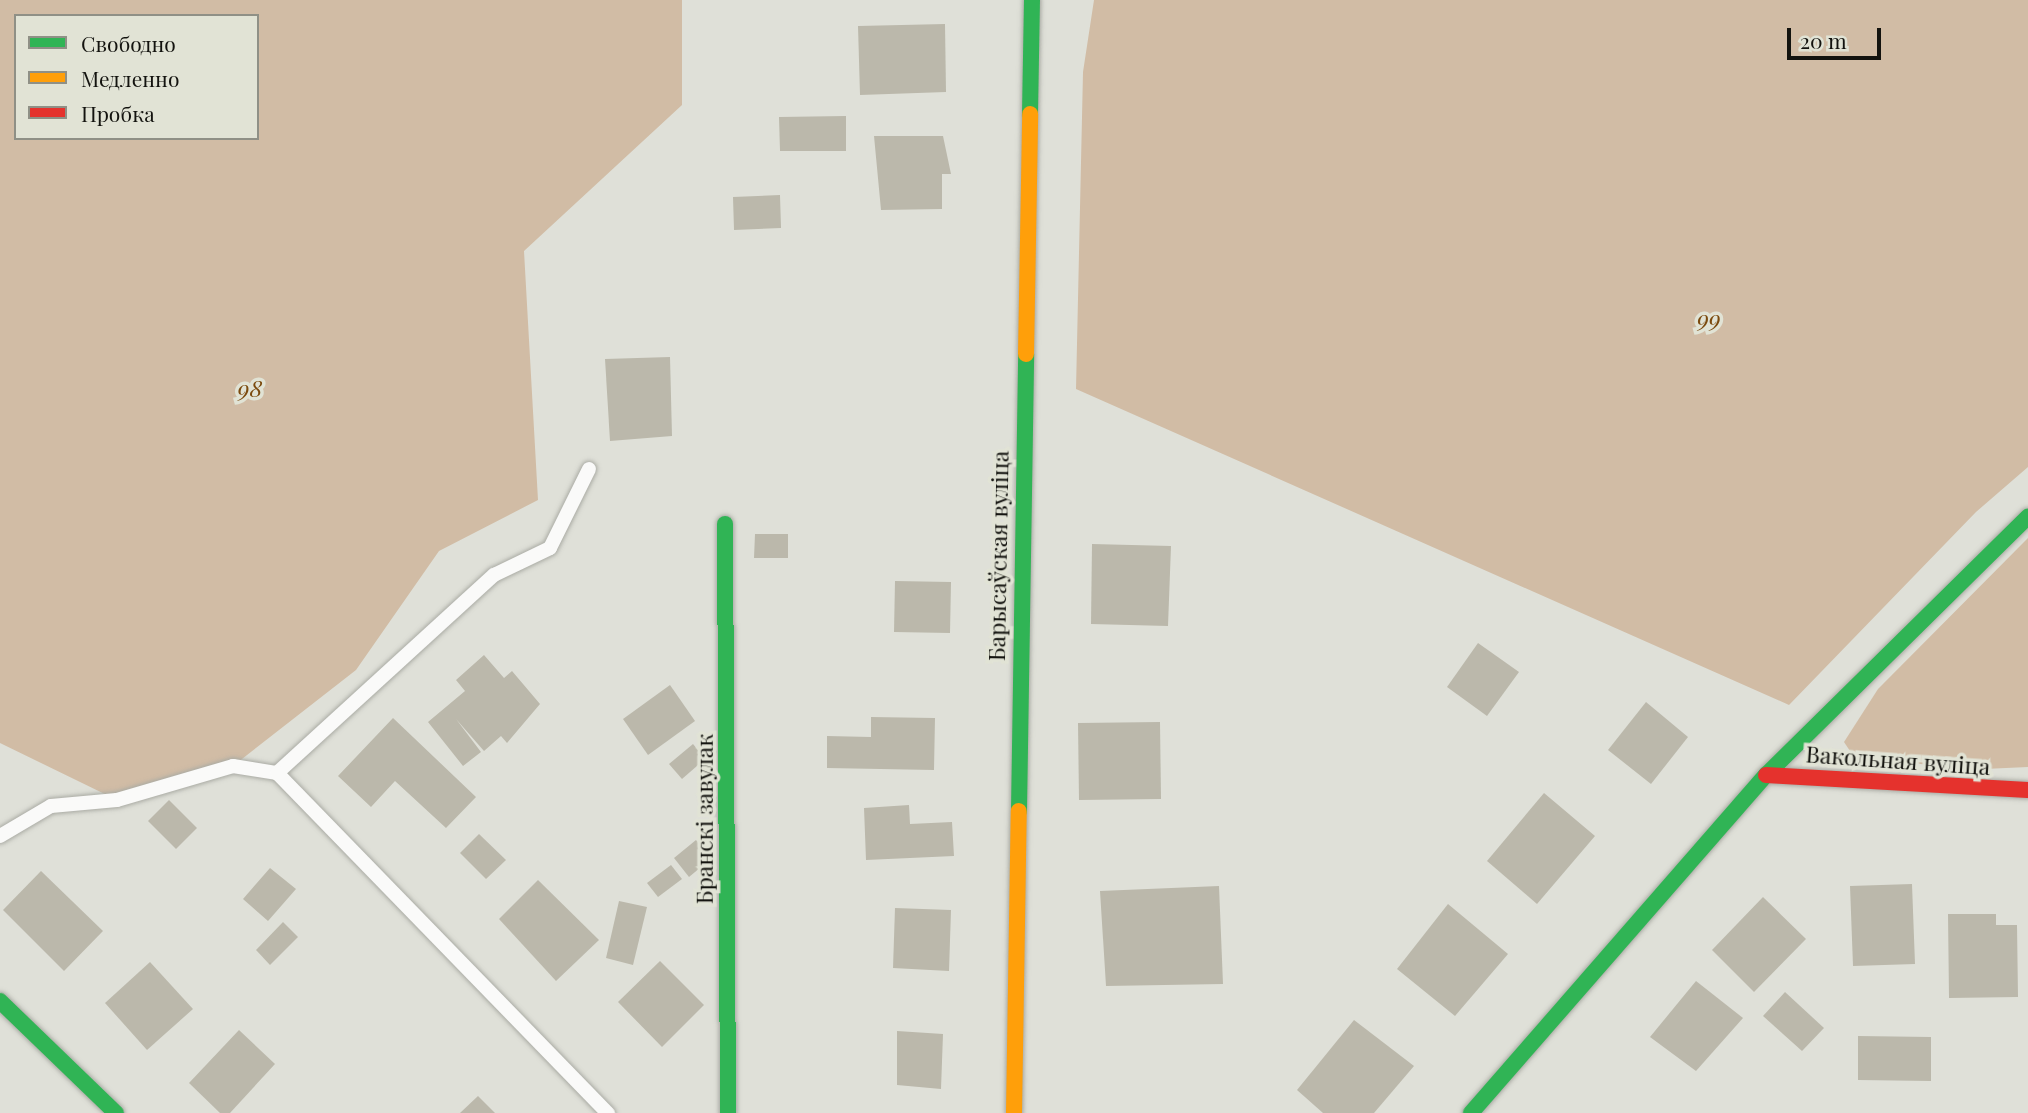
<!DOCTYPE html>
<html>
<head>
<meta charset="utf-8">
<style>
  body { margin:0 }
  #map { position:relative; width:2028px; height:1113px; overflow:hidden; background:#dfe0d8; font-family:"Playfair Display",serif }
  div>[style] { position:absolute }
  [style*='--x'] { left:calc(var(--x)*1px); top:calc(var(--y)*1px); width:calc(var(--w)*1px); rotate:calc(var(--a)*1deg) }
  .forest>* { inset:0; background:#d1bca5 }
  .building>* { inset:0; background:#bbb8ab }
  .roads { filter:drop-shadow(0 0 2px #aaaba4) drop-shadow(0 0 2px #aaaba4) }
  .lane>* { height:14px; margin:-7px; padding:0 7px; transform-origin:7px; border-radius:7px; background:#fafaf9 }
  .fast>* { height:16px; margin:-8px; padding:0 8px; transform-origin:8px; border-radius:8px; background:#30b455 }
  .slow>* { height:16px; margin:-8px; padding:0 8px; transform-origin:8px; border-radius:8px; background:#ff9f0a }
  .jam>* { height:16px; margin:-8px; padding:0 8px; transform-origin:8px; border-radius:8px; background:#e5322d }
  span { translate:-50% -50%; white-space:nowrap; text-align:center; line-height:1.15; -webkit-text-stroke:7px #e1e3d5; paint-order:stroke }
  .park-label { font-size:23px; color:#7b4a0d; font-style:italic }
  .street-label { font-size:23px; color:#13130f }
  .legend { position:absolute; left:14px; top:14px; width:245px; height:126px; box-sizing:border-box; background:#e1e3d5; border:2px solid #8f9086; margin:0; padding:9px 12px; list-style:none; font-size:21px; color:#13130f }
  .legend li { display:flex; align-items:center; gap:14px; height:35px }
  .legend b { width:35px; border:2px solid #8f9086 }
  .scale { position:absolute; left:1787px; top:28px; width:94px; height:32px; box-sizing:border-box; border:4px solid #13130f; border-top:0; padding-left:9px; font-size:21px; line-height:24px; white-space:nowrap; color:#13130f; -webkit-text-stroke:5px #e1e3d5; paint-order:stroke }
</style>
</head>
<body>
<div id="map">
  <div class="forest">
    <div style="clip-path:polygon(evenodd,0 0,682px 0,682px 105px,524px 251px,538px 500px,439px 551px,356px 670px,233px 766px,117px 800px,0 743px,0 0,16px 16px,257px 16px,257px 138px,16px 138px,16px 16px)"></div>
    <div style="clip-path:polygon(1094px 0,2028px 0,2028px 467px,1976px 512px,1789px 705px,1076px 389px,1083px 72px)"></div>
    <div style="clip-path:polygon(2028px 538px,2028px 767px,1962px 770px,1852px 754px,1844px 742px,1878px 689px)"></div>
  </div>
  <div class="building">
    <div style="clip-path:polygon(945px 24px,946px 92px,860px 95px,858px 26px)"></div>
    <div style="clip-path:polygon(846px 116px,846px 151px,780px 151px,779px 117px)"></div>
    <div style="clip-path:polygon(874px 136px,943px 136px,951px 174px,942px 174px,942px 209px,881px 210px)"></div>
    <div style="clip-path:polygon(780px 195px,781px 228px,734px 230px,733px 197px)"></div>
    <div style="clip-path:polygon(670px 357px,672px 436px,610px 441px,605px 359px)"></div>
    <div style="clip-path:polygon(755px 534px,788px 534px,788px 558px,754px 558px)"></div>
    <div style="clip-path:polygon(1092px 544px,1171px 546px,1168px 626px,1091px 624px)"></div>
    <div style="clip-path:polygon(895px 581px,951px 582px,950px 633px,894px 632px)"></div>
    <div style="clip-path:polygon(1478px 643px,1519px 672px,1487px 716px,1447px 687px)"></div>
    <div style="clip-path:polygon(484px 655px,504px 678px,512px 671px,540px 704px,507px 743px,501px 736px,484px 751px,456px 719px,481px 752px,463px 766px,428px 722px,465px 691px,456px 680px)"></div>
    <div style="clip-path:polygon(670px 685px,695px 721px,648px 755px,623px 719px)"></div>
    <div style="clip-path:polygon(1646px 702px,1688px 737px,1651px 784px,1608px 750px)"></div>
    <div style="clip-path:polygon(871px 717px,935px 718px,934px 770px,827px 768px,827px 736px,871px 737px)"></div>
    <div style="clip-path:polygon(393px 718px,476px 797px,446px 828px,395px 781px,371px 807px,338px 776px)"></div>
    <div style="clip-path:polygon(1160px 722px,1161px 799px,1079px 800px,1078px 723px)"></div>
    <div style="clip-path:polygon(693px 744px,705px 759px,682px 779px,669px 764px)"></div>
    <div style="clip-path:polygon(1544px 793px,1595px 836px,1537px 904px,1487px 861px)"></div>
    <div style="clip-path:polygon(169px 800px,197px 828px,176px 849px,148px 821px)"></div>
    <div style="clip-path:polygon(909px 805px,910px 824px,952px 822px,954px 856px,866px 860px,864px 808px)"></div>
    <div style="clip-path:polygon(479px 834px,506px 860px,486px 879px,460px 853px)"></div>
    <div style="clip-path:polygon(696px 840px,712px 858px,689px 877px,674px 858px)"></div>
    <div style="clip-path:polygon(671px 865px,682px 879px,658px 897px,647px 883px)"></div>
    <div style="clip-path:polygon(270px 868px,296px 889px,268px 921px,243px 899px)"></div>
    <div style="clip-path:polygon(41px 871px,103px 931px,64px 971px,3px 910px)"></div>
    <div style="clip-path:polygon(538px 880px,599px 940px,556px 981px,499px 919px)"></div>
    <div style="clip-path:polygon(1912px 884px,1915px 964px,1853px 966px,1850px 886px)"></div>
    <div style="clip-path:polygon(1219px 886px,1223px 984px,1106px 986px,1100px 891px)"></div>
    <div style="clip-path:polygon(1763px 897px,1806px 939px,1754px 992px,1712px 950px)"></div>
    <div style="clip-path:polygon(619px 901px,647px 907px,633px 965px,606px 958px)"></div>
    <div style="clip-path:polygon(1448px 904px,1508px 954px,1455px 1016px,1397px 969px)"></div>
    <div style="clip-path:polygon(895px 908px,951px 910px,949px 971px,893px 968px)"></div>
    <div style="clip-path:polygon(1948px 914px,1996px 914px,1996px 925px,2017px 925px,2018px 997px,1949px 998px)"></div>
    <div style="clip-path:polygon(283px 922px,298px 937px,270px 965px,256px 950px)"></div>
    <div style="clip-path:polygon(660px 961px,704px 1005px,662px 1047px,618px 1002px)"></div>
    <div style="clip-path:polygon(150px 962px,193px 1009px,147px 1050px,105px 1003px)"></div>
    <div style="clip-path:polygon(1696px 981px,1743px 1018px,1696px 1071px,1650px 1037px)"></div>
    <div style="clip-path:polygon(1785px 992px,1824px 1028px,1802px 1051px,1763px 1016px)"></div>
    <div style="clip-path:polygon(1354px 1020px,1414px 1066px,1374px 1113px,1323px 1113px,1297px 1090px)"></div>
    <div style="clip-path:polygon(239px 1030px,275px 1064px,230px 1113px,220px 1113px,189px 1083px)"></div>
    <div style="clip-path:polygon(897px 1031px,943px 1034px,941px 1089px,897px 1085px)"></div>
    <div style="clip-path:polygon(1858px 1036px,1931px 1037px,1931px 1081px,1858px 1080px)"></div>
    <div style="clip-path:polygon(478px 1096px,495px 1113px,460px 1113px)"></div>
  </div>
  <div class="roads">
    <div class="lane">
      <div style="--x:277;--y:773;--w:294;--a:-42.4"></div>
      <div style="--x:494;--y:575;--w:62;--a:-25.7"></div>
      <div style="--x:550;--y:548;--w:88;--a:-63.7"></div>
      <div style="--x:0;--y:836;--w:59;--a:-30.5"></div>
      <div style="--x:51;--y:806;--w:66;--a:-5.2"></div>
      <div style="--x:117;--y:800;--w:121;--a:-16.3"></div>
      <div style="--x:233;--y:766;--w:45;--a:9"></div>
      <div style="--x:277;--y:773;--w:475;--a:45.8"></div>
    </div>
    <div class="fast">
      <div style="--x:1030;--y:114;--w:114;--a:-89"></div>
      <div style="--x:725;--y:524;--w:589;--a:89.71"></div>
      <div style="--x:1019;--y:811;--w:457;--a:-89.1"></div>
      <div style="--x:0;--y:1001;--w:161;--a:44"></div>
      <div style="--x:1471;--y:1113;--w:449;--a:-48.9"></div>
      <div style="--x:1766;--y:775;--w:368;--a:-44.6"></div>
    </div>
    <div class="slow">
      <div style="--x:1026;--y:354;--w:240;--a:-89"></div>
      <div style="--x:1014;--y:1113;--w:302;--a:-89.1"></div>
    </div>
    <div class="jam">
      <div style="--x:1766;--y:775;--w:262;--a:3.3"></div>
    </div>
  </div>
  <div class="park-label">
    <span style="left:1709px;top:318px">99</span>
    <span style="left:250px;top:388px">98</span>
  </div>
  <div class="street-label">
    <span style="left:998px;top:556px;rotate:-89deg">Барысаўская вуліца</span>
    <span style="left:1898px;top:760px;rotate:4deg">Вакольная вуліца</span>
    <span style="left:704px;top:819px;rotate:-90deg">Бранскі завулак</span>
  </div>
  <ul class="legend">
  <li><b style="height:9px;background:#30b455"></b>Свободно</li>
  <li><b style="height:9px;background:#ff9f0a"></b>Медленно</li>
  <li><b style="height:9px;background:#e5322d"></b>Пробка</li>
  </ul>
  <div class="scale">20 m</div>
</div>
</body>
</html>
